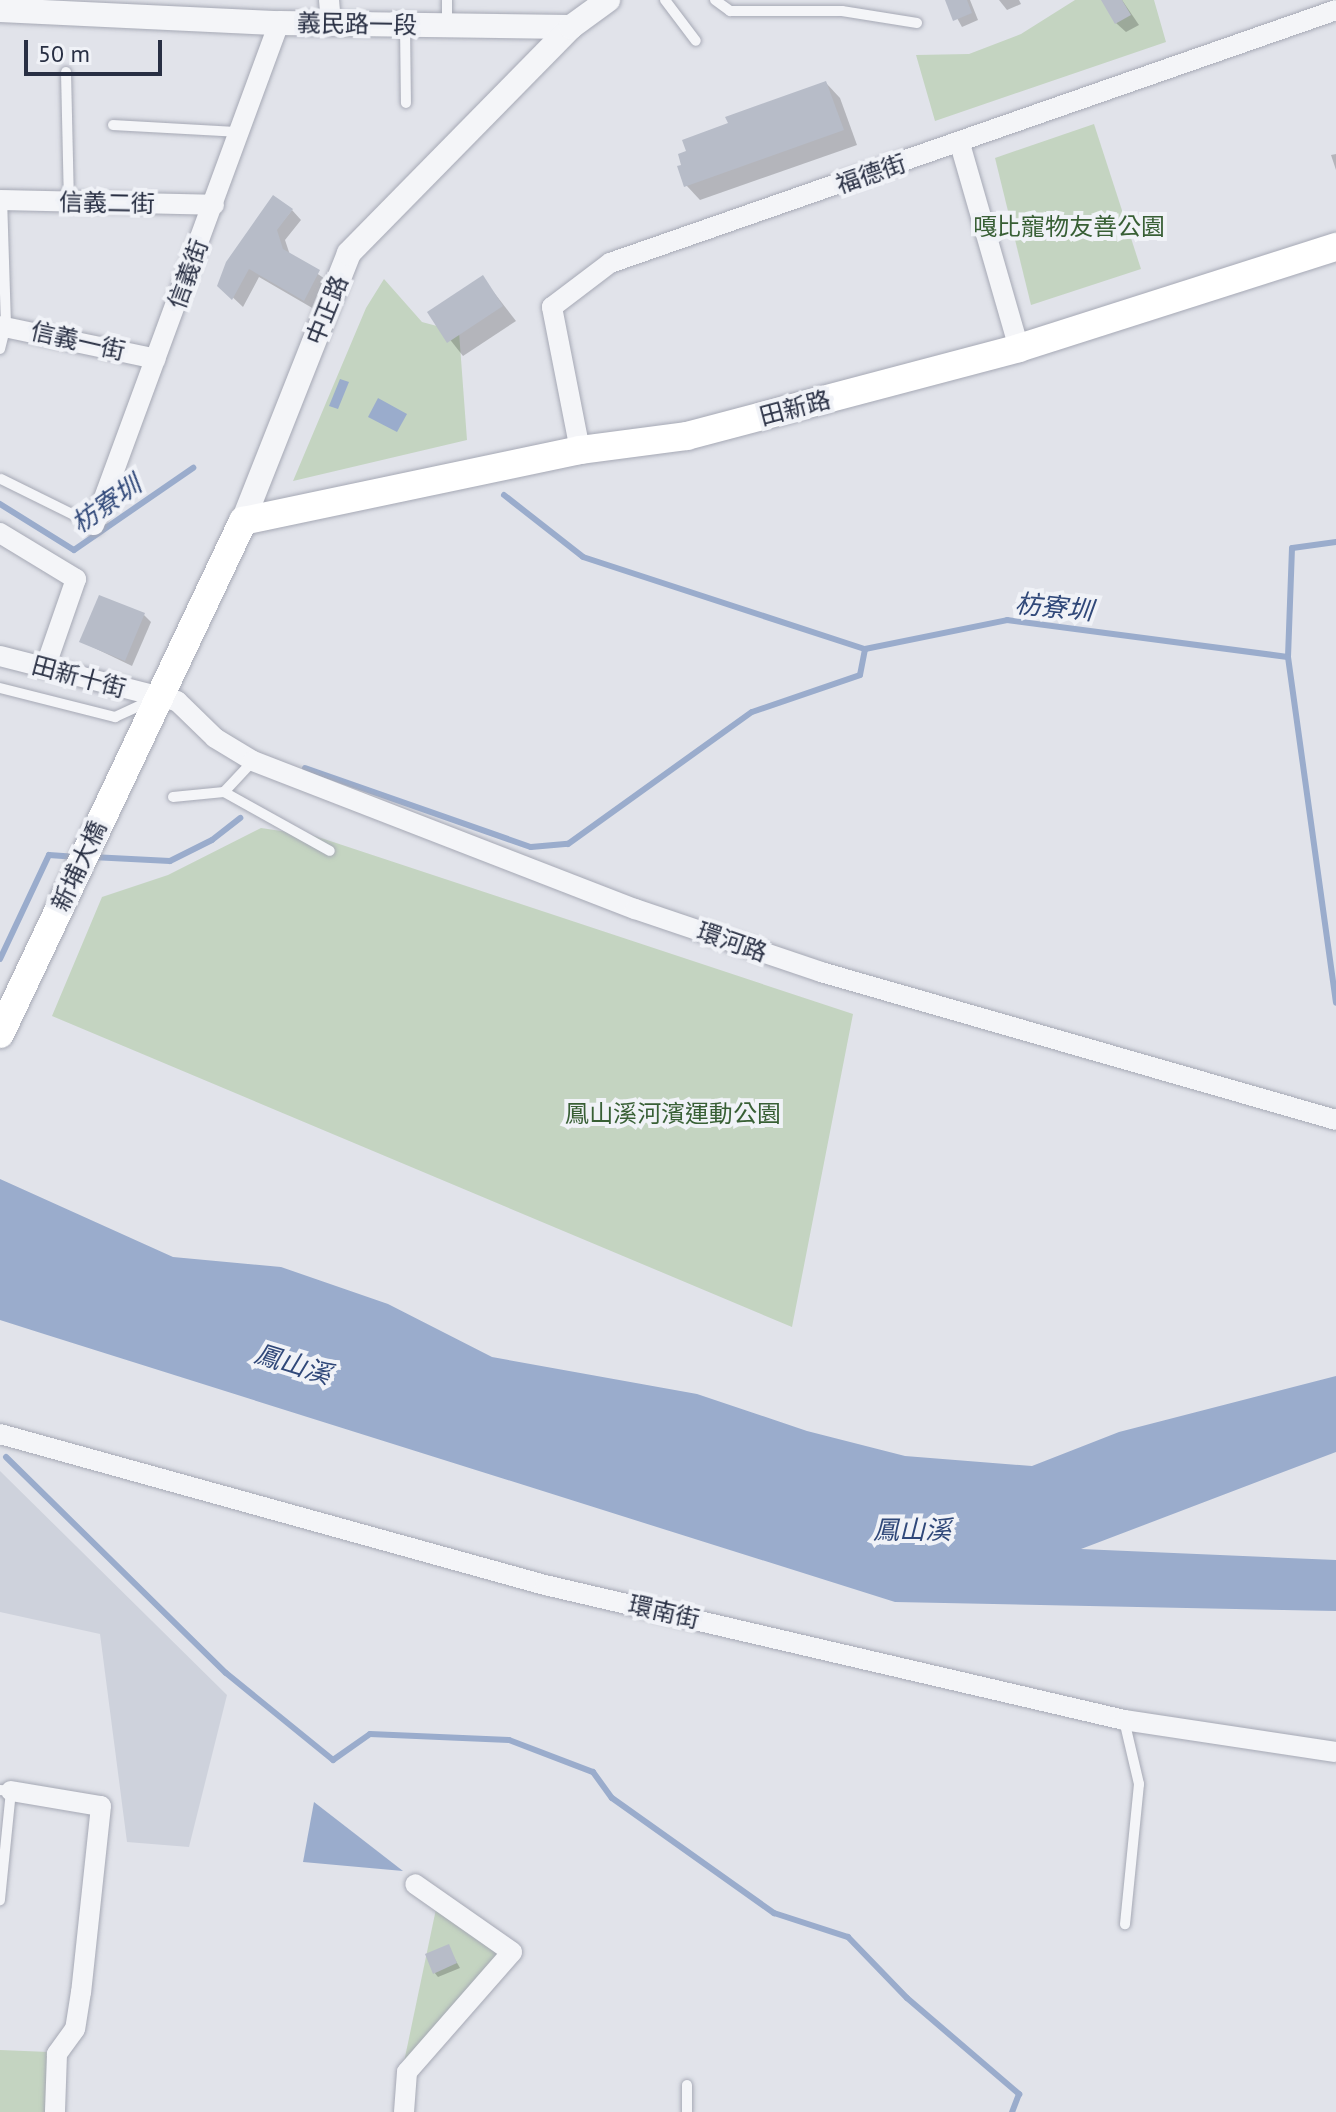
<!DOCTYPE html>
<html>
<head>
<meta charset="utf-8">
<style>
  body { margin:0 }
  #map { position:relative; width:1336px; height:2112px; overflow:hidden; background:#e1e3ea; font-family:"PT Sans","Noto Sans TC",sans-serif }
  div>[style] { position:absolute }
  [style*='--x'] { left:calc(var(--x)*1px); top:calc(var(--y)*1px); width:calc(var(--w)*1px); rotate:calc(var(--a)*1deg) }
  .built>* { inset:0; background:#ced2dc }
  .green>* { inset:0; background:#c4d4c1 }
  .water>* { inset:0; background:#9aaccc }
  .shadow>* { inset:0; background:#0003 }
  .stream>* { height:6px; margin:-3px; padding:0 3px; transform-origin:3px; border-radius:3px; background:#9aaccc }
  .building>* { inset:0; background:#b7bcc8 }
  .roads { filter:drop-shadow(0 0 2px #a6a9b5) drop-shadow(0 0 2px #a6a9b5) }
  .service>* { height:10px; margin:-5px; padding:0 5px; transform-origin:5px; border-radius:5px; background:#f4f5f8 }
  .minor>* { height:20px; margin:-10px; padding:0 10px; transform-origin:10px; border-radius:10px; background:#f4f5f8 }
  .tertiary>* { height:24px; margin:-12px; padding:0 12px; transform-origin:12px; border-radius:12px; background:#f4f5f8 }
  .secondary>* { height:28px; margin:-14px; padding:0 14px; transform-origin:14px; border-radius:14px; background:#fff }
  span { translate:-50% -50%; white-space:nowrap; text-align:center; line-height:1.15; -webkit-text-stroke:8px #f0f2f7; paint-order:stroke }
  .street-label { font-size:24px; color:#282f43 }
  .park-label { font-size:24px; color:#385f35 }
  .water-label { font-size:26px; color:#304879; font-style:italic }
  .scale { position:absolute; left:24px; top:40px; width:138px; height:36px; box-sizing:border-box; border:4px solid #282f43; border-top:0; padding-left:10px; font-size:24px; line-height:28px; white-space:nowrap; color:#282f43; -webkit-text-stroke:6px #f0f2f7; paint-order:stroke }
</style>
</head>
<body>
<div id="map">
  <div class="built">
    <div style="clip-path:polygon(0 1471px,227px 1695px,189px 1847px,127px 1842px,100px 1634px,0 1612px)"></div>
  </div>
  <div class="green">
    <div style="clip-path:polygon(1075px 0,1154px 0,1166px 42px,935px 121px,916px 55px,969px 54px,1021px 34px)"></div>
    <div style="clip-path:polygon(1094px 124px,1141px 269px,1031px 305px,995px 158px)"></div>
    <div style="clip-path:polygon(384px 279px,422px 322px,459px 332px,467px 440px,293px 481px,366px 308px)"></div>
    <div style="clip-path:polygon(261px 828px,315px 836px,853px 1014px,792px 1327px,52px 1016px,102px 897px,168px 875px)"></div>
    <div style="clip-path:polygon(436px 1909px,502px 1954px,404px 2062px)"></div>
    <div style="clip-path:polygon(0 2050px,49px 2052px,50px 2112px,0 2112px)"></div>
  </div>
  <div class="water">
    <div style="clip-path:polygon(340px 379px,349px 382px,338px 409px,329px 406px)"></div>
    <div style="clip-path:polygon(378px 398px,407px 414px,397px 432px,368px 417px)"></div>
    <div style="clip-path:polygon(0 1179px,173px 1257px,281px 1267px,388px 1304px,492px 1357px,697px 1394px,807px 1431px,905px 1456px,1032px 1466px,1119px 1432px,1336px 1376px,1336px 1452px,1081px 1549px,1336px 1560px,1336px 1611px,895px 1602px,44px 1334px,0 1320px)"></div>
    <div style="clip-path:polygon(314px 1802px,403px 1871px,303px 1862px)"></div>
  </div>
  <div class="shadow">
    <div style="clip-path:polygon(947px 0,970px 0,978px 20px,962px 27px)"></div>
    <div style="clip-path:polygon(999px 0,1019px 0,1021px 4px,1007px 10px)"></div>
    <div style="clip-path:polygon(1112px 0,1122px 0,1139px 25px,1126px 32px,1116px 23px)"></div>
    <div style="clip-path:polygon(826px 83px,840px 98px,857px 145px,700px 200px,686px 185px,730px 124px)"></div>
    <div style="clip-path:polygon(1336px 154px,1336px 170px,1331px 155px)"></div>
    <div style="clip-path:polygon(292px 210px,301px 220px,285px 240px,290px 255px,328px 281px,314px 309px,259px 277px,243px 307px,226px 291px)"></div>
    <div style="clip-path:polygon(482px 277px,516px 321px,463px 356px,429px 313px)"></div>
    <div style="clip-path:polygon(144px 615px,151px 622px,132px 666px,82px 642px)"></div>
    <div style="clip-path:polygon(448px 1947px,460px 1968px,438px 1977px,434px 1972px)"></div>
  </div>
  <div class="stream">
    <div style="--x:504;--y:495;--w:100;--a:38.1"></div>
    <div style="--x:583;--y:557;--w:297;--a:18.1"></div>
    <div style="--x:865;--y:649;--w:145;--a:-11.5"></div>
    <div style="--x:1007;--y:620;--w:283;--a:7.5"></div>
    <div style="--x:0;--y:504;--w:87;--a:31.9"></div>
    <div style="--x:74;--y:550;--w:145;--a:-34.6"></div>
    <div style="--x:1336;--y:542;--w:44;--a:172.2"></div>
    <div style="--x:1292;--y:548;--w:109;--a:92.1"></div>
    <div style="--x:1288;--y:657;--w:349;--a:82.1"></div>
    <div style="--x:305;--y:768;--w:239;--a:19.3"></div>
    <div style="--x:531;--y:847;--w:37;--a:-5"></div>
    <div style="--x:568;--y:844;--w:226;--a:-35.7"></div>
    <div style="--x:752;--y:712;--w:114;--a:-18.9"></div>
    <div style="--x:860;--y:675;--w:26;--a:-79"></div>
    <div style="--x:92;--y:857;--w:78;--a:2.9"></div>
    <div style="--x:170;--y:861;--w:47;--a:-26.6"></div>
    <div style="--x:212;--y:840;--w:36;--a:-38"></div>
    <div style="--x:0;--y:959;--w:115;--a:-64.8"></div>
    <div style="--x:49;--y:855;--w:28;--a:4"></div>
    <div style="--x:6;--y:1457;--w:308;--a:44.5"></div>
    <div style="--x:226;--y:1673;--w:138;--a:39.1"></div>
    <div style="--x:333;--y:1760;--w:45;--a:-35.1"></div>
    <div style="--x:370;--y:1734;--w:139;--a:2.5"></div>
    <div style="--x:509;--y:1740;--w:90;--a:20.9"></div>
    <div style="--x:593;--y:1772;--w:32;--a:54"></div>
    <div style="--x:612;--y:1798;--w:199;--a:35.4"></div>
    <div style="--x:774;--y:1913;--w:78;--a:18"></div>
    <div style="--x:848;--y:1937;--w:85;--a:46"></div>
    <div style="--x:907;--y:1998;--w:148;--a:40.6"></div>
    <div style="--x:1019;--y:2094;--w:19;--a:111"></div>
  </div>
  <div class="building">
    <div style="clip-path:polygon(945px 0,967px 0,972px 13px,953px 21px)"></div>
    <div style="clip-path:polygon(1101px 0,1122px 0,1131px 15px,1115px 24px)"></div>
    <div style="clip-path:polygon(826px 81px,844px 130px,684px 187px,677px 166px,681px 165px,678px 154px,686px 151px,682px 140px,728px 123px,725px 117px)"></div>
    <div style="clip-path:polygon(273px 195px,293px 209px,277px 230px,283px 249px,320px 270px,304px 301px,249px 269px,232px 300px,217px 286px,226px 262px)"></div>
    <div style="clip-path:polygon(483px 275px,503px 306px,447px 343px,427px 312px)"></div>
    <div style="clip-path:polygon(99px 595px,145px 613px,125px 661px,79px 642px)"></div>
    <div style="clip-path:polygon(449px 1944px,457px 1963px,433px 1974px,425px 1954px)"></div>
  </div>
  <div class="roads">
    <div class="service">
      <div style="--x:447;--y:0;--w:25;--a:90"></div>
      <div style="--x:665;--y:0;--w:51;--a:52.9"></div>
      <div style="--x:715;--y:0;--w:19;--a:36"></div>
      <div style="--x:730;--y:11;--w:112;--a:0"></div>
      <div style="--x:842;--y:11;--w:76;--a:9.1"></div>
      <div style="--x:405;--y:26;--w:77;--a:89.3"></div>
      <div style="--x:66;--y:72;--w:130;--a:88.7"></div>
      <div style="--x:113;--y:125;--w:127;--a:3.2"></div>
      <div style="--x:0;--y:349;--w:25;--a:-76"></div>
      <div style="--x:6;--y:325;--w:125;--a:-91.8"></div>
      <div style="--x:1;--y:479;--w:104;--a:26.3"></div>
      <div style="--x:0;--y:688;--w:119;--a:14.2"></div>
      <div style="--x:115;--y:717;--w:41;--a:-24.7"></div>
      <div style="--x:224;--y:792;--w:42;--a:-46.9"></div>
      <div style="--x:173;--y:797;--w:51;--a:-5.6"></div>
      <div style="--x:224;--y:792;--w:121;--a:29.1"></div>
      <div style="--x:1124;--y:1720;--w:66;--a:76.8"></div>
      <div style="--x:1139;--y:1784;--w:141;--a:95.7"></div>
      <div style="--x:0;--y:1790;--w:11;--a:5"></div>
      <div style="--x:11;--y:1791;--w:110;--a:95.8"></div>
      <div style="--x:687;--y:2112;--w:27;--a:-90"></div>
    </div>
    <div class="minor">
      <div style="--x:329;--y:0;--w:23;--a:85"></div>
      <div style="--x:960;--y:144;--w:212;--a:73.9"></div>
      <div style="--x:0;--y:200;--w:214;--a:1.3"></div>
      <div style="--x:0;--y:326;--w:159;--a:11.9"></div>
      <div style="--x:580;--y:450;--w:146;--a:-101.1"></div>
      <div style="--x:552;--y:307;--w:73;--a:-37.2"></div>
      <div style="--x:610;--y:263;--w:769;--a:-19.21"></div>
      <div style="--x:94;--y:525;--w:535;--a:-69.77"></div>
      <div style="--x:0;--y:533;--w:89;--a:31.2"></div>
      <div style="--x:76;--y:579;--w:94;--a:109.2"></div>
      <div style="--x:0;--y:656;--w:183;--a:14.3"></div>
      <div style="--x:177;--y:701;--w:53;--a:44.2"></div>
      <div style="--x:215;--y:738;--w:44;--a:31.2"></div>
      <div style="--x:253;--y:761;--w:410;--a:21.2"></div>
      <div style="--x:635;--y:909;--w:196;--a:18.7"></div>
      <div style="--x:821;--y:972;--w:536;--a:16.03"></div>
      <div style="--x:0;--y:1434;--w:566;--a:15.49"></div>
      <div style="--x:545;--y:1585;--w:595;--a:13.12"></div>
      <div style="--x:1124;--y:1720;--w:214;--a:8.6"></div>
      <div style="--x:11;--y:1791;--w:91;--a:9.5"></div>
      <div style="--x:101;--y:1806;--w:187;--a:96.1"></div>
      <div style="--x:81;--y:1992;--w:37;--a:99"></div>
      <div style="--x:75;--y:2029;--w:31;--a:126"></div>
      <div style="--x:57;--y:2054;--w:58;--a:92"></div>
      <div style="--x:404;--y:2112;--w:40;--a:-85.7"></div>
      <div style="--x:407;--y:2072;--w:159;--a:-48.8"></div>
      <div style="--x:512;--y:1952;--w:118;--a:-145"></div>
    </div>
    <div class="tertiary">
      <div style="--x:0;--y:10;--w:279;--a:2.7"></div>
      <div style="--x:279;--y:23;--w:292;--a:0.8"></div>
      <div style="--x:243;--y:521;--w:288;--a:-68.4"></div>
      <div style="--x:349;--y:253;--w:317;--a:-45.5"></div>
      <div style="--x:571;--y:27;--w:46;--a:-36.1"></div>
    </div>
    <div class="secondary">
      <div style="--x:0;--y:1034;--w:568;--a:-64.65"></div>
      <div style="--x:243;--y:521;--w:344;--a:-11.9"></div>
      <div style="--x:580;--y:450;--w:108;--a:-7.5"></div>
      <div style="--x:687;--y:436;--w:343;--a:-14.8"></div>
      <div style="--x:1019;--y:348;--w:333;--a:-17.7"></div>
    </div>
  </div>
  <div class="street-label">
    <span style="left:357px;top:24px;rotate:1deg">義民路一段</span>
    <span style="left:871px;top:174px;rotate:-19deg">福德街</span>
    <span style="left:107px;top:203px;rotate:1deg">信義二街</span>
    <span style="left:188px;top:274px;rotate:-70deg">信義街</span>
    <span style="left:327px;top:310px;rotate:-68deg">中正路</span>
    <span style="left:78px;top:341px;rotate:13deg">信義一街</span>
    <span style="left:795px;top:408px;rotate:-15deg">田新路</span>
    <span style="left:79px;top:677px;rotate:15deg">田新十街</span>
    <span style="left:79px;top:866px;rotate:-65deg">新埔大橋</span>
    <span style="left:732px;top:942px;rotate:19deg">環河路</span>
    <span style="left:664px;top:1612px;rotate:13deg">環南街</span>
  </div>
  <div class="park-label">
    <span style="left:1069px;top:227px">嘎比寵物友善公園</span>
    <span style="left:673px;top:1114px">鳳山溪河濱運動公園</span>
  </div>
  <div class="water-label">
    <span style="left:106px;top:504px;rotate:-35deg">枋寮圳</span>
    <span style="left:1054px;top:607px;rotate:6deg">枋寮圳</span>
    <span style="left:293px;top:1364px;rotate:17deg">鳳山溪</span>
    <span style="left:912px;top:1530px">鳳山溪</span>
  </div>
  <div class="scale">50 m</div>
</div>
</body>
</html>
